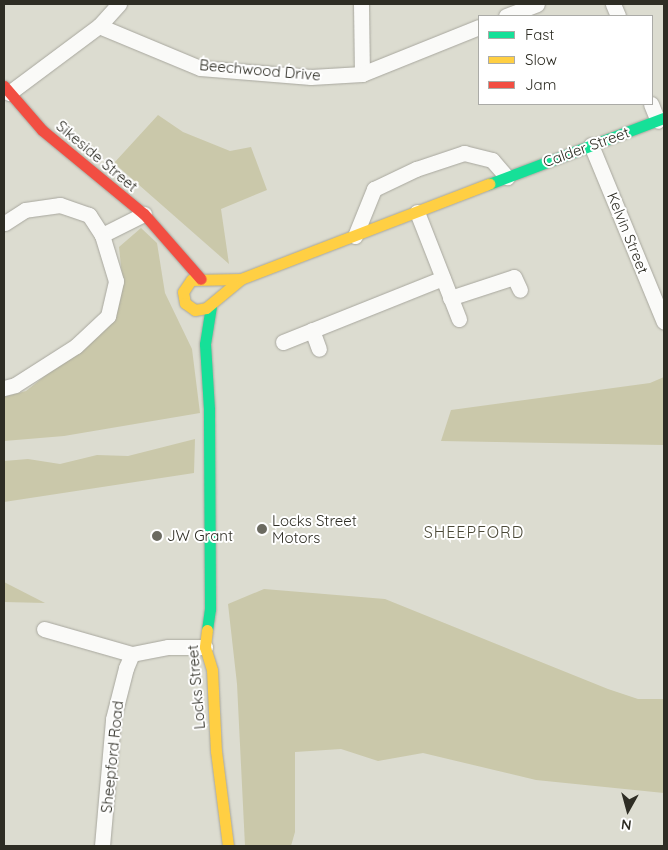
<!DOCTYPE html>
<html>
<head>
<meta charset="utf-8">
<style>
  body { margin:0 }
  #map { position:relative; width:668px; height:850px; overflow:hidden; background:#dcdcd0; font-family:Quicksand,sans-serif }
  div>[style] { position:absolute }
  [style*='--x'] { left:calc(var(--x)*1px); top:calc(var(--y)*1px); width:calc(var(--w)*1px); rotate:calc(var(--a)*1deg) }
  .green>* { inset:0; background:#cac8aa }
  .roads { filter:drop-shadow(0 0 1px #a8a79e) drop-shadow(0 0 1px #a8a79e) }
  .street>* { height:15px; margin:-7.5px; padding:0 7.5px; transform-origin:7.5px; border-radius:7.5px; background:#fafaf8 }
  .fast>* { height:11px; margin:-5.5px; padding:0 5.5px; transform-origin:5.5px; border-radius:5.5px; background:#16e098 }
  .slow>* { height:11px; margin:-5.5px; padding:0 5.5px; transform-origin:5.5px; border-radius:5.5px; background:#ffcf43 }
  .jam>* { height:11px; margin:-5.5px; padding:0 5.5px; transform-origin:5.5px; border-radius:5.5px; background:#f24e42 }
  .dots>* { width:14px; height:14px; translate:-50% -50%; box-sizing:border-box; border:2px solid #fff; border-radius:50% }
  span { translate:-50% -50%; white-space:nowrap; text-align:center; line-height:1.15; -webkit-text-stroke:4px #fff; paint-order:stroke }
  .street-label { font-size:15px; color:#2e2d24 }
  .poi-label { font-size:15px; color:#2e2d24 }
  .left { translate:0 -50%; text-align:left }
  .neighbourhood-label { font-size:16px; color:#4b4937; letter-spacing:1px }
  .frame { position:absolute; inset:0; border:5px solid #2e2d24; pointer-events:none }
  .legend { position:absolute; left:478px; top:15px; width:175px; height:90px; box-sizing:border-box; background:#fff; border:1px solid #ababa7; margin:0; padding:6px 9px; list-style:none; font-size:15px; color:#2e2d24 }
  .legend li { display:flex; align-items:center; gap:10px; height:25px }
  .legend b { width:25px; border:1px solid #ababa7 }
  .north { position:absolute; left:603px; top:785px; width:50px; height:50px; -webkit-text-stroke:4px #fff; paint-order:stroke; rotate:187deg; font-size:14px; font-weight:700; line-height:20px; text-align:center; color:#2e2d24 }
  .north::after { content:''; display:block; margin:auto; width:18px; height:22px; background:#2e2d24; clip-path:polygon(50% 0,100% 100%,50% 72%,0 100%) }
</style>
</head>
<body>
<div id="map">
  <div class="green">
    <div style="clip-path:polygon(158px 115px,183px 132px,230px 151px,251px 147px,267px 190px,221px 209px,229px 264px,114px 163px)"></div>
    <div style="clip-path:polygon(141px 228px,157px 243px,165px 293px,192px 349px,200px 413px,64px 436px,4px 441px,4px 397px,26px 391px,109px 325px,123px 285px,119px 247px)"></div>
    <div style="clip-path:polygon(664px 377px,664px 445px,441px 441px,451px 410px,650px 383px)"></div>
    <div style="clip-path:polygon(195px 439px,194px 473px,4px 502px,4px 461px,28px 459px,60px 464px,97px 455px,128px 456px)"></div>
    <div style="clip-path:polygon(4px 582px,45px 603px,4px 602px)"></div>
    <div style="clip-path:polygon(264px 589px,385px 599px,608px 689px,638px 699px,664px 699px,664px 793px,536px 780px,423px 753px,378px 761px,341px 749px,295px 752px,295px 832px,291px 846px,245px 846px,237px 684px,228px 604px)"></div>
  </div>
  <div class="roads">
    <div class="street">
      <div style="--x:361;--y:4;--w:70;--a:89.2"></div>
      <div style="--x:613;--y:4;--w:13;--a:67"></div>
      <div style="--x:506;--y:16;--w:33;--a:-21"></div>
      <div style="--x:99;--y:26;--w:109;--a:22.6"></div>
      <div style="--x:200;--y:68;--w:111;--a:4.6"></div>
      <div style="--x:311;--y:77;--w:51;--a:-3.4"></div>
      <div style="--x:362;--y:74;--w:126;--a:-21.9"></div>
      <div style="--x:9;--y:93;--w:112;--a:-36.7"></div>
      <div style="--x:99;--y:26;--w:30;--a:-48"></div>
      <div style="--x:651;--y:104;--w:18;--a:68"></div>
      <div style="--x:591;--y:145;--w:191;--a:67.6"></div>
      <div style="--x:417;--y:212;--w:115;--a:68.6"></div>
      <div style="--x:102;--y:235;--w:47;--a:-26.6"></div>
      <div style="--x:355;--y:236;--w:51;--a:-68"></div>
      <div style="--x:374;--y:189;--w:47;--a:-25.5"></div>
      <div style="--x:416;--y:169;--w:51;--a:-18.4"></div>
      <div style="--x:464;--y:153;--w:29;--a:14"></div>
      <div style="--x:492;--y:160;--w:23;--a:49"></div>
      <div style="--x:450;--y:298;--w:67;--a:-18.2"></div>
      <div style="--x:514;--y:277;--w:14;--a:65"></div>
      <div style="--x:312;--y:330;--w:20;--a:70"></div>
      <div style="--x:283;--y:342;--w:172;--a:-21.8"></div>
      <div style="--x:4;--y:388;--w:11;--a:-15"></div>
      <div style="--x:15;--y:385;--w:72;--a:-32.6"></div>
      <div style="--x:76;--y:346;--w:44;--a:-43.2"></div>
      <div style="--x:108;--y:316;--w:36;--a:-77"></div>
      <div style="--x:116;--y:281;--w:48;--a:-106.9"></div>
      <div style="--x:102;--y:235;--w:24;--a:-123"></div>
      <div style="--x:89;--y:215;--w:31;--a:-161"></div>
      <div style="--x:60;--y:205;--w:35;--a:172"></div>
      <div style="--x:25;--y:210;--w:24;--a:147"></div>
      <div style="--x:44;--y:629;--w:91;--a:15.9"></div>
      <div style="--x:132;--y:654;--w:37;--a:-11"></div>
      <div style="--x:168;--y:647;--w:37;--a:0"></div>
      <div style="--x:102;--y:846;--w:127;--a:-85"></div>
      <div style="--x:113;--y:719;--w:53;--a:-75.7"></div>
      <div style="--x:126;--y:668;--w:15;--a:-67"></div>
    </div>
    <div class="fast">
      <div style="--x:489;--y:184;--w:187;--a:-20.7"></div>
      <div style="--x:207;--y:630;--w:21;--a:-82"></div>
      <div style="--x:210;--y:609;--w:200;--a:-90.3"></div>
      <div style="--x:209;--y:409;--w:65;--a:-93.5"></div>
      <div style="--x:205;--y:344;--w:39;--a:-81"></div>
    </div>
    <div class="slow">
      <div style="--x:241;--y:279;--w:50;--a:178.9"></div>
      <div style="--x:191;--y:280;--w:14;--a:124"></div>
      <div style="--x:183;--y:292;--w:11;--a:80"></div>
      <div style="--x:185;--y:303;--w:12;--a:35"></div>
      <div style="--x:195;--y:310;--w:11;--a:-10"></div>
      <div style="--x:206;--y:308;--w:45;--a:-39.6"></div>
      <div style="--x:241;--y:279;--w:266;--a:-21"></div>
      <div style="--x:207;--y:630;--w:17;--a:97"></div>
      <div style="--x:205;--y:647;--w:24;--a:73"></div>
      <div style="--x:212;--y:670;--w:81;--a:87.2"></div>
      <div style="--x:216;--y:751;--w:96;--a:82.8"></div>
    </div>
    <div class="jam">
      <div style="--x:4;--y:86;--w:58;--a:49.2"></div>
      <div style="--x:42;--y:130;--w:132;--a:39.5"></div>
      <div style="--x:144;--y:214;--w:86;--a:48.8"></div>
    </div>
  </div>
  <div class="dots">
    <div style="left:262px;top:529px;background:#6b6a60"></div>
    <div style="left:157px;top:536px;background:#6b6a60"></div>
  </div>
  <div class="street-label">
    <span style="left:260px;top:70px;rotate:5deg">Beechwood Drive</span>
    <span style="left:586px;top:147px;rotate:-20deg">Calder Street</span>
    <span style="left:97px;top:156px;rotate:40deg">Sikeside Street</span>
    <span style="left:628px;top:233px;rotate:68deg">Kelvin Street</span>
    <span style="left:196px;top:687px;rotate:-95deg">Locks Street</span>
    <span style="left:112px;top:757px;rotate:-84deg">Sheepford Road</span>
  </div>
  <div class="poi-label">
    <span class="left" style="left:272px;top:529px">Locks Street<br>Motors</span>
    <span class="left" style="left:167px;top:536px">JW Grant</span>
  </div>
  <div class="neighbourhood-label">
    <span style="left:474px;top:532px">SHEEPFORD</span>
  </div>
  <div class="frame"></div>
  <ul class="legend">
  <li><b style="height:6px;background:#16e098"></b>Fast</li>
  <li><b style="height:6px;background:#ffcf43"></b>Slow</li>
  <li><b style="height:6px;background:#f24e42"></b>Jam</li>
  </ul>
  <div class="north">N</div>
</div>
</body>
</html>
